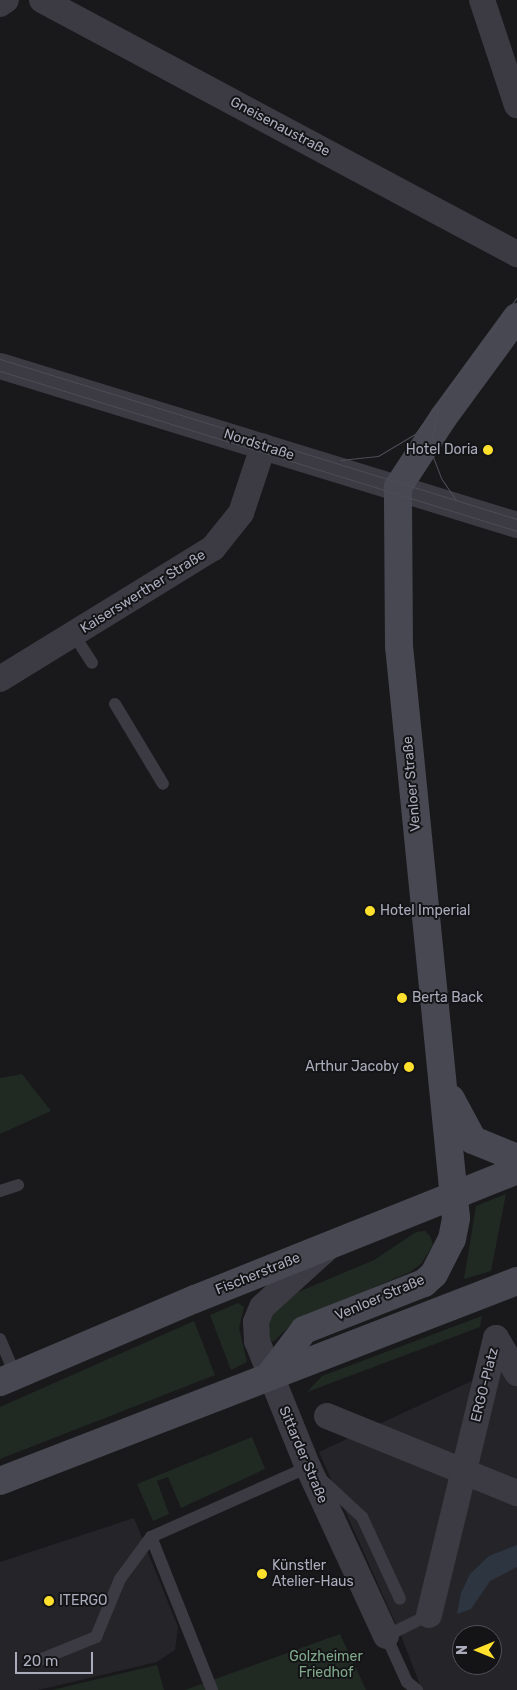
<!DOCTYPE html>
<html>
<head>
<meta charset="utf-8">
<style>
  body { margin:0 }
  #map { position:relative; width:517px; height:1690px; overflow:hidden; background:#19191c; font-family:Rubik,sans-serif }
  div>[style] { position:absolute }
  [style*='--x'] { left:calc(var(--x)*1px); top:calc(var(--y)*1px); width:calc(var(--w)*1px); rotate:calc(var(--a)*1deg) }
  .built>* { inset:0; background:#252529 }
  .green>* { inset:0; background:#202a23 }
  .water>* { inset:0; background:#2d3541 }
  .lane>* { height:12px; margin:-6px; padding:0 6px; transform-origin:6px; border-radius:6px; background:#3c3b43 }
  .street>* { height:26px; margin:-13px; padding:0 13px; transform-origin:13px; border-radius:13px; background:#3c3b43 }
  .secondary>* { height:28px; margin:-14px; padding:0 14px; transform-origin:14px; border-radius:14px; background:#474851 }
  .tram>* { height:1px; margin:-0.5px; padding:0 0.5px; transform-origin:0.5px; border-radius:0.5px; background:#4c4d56 }
  .dots>* { width:14px; height:14px; translate:-50% -50%; box-sizing:border-box; border:2px solid #141417; border-radius:50% }
  span { translate:-50% -50%; white-space:nowrap; text-align:center; line-height:1.15; -webkit-text-stroke:4px #141417; paint-order:stroke }
  .street-label { font-size:14px; color:#aaacbc }
  .poi-label { font-size:14px; color:#aaacbc }
  .right { translate:-100% -50%; text-align:right }
  .left { translate:0 -50%; text-align:left }
  .park-label { font-size:14px; color:#7fa98a }
  .north { position:absolute; left:452px; top:1625px; width:50px; height:50px; box-sizing:border-box; background:#141417; border:1px solid #505159; border-radius:50%; rotate:270deg; font-size:14px; font-weight:700; line-height:20px; text-align:center; color:#aaacbc }
  .north::after { content:''; display:block; margin:auto; width:18px; height:22px; background:#ffe02d; clip-path:polygon(50% 0,100% 100%,50% 72%,0 100%) }
  .scale { position:absolute; left:15px; top:1652px; width:78px; height:22px; box-sizing:border-box; border:2px solid #aaacbc; border-top:0; padding-left:6px; font-size:15px; line-height:18px; white-space:nowrap; color:#aaacbc; -webkit-text-stroke:4px #141417; paint-order:stroke }
</style>
</head>
<body>
<div id="map">
  <div class="built">
    <div style="clip-path:polygon(evenodd,517px 1360px,517px 1690px,422px 1690px,402px 1638px,319px 1452px,517px 1360px,462px 1635px,492px 1635px,492px 1665px,462px 1665px,462px 1635px)"></div>
    <div style="clip-path:polygon(134px 1518px,178px 1627px,175px 1650px,157px 1662px,38px 1690px,0 1690px,0 1562px)"></div>
  </div>
  <div class="green">
    <div style="clip-path:polygon(22px 1074px,51px 1111px,0 1134px,0 1078px)"></div>
    <div style="clip-path:polygon(506px 1194px,491px 1271px,464px 1279px,476px 1206px)"></div>
    <div style="clip-path:polygon(425px 1231px,430px 1236px,433px 1245px,421px 1264px,410px 1272px,295px 1321px,273px 1342px,266px 1337px,272px 1307px,284px 1298px,374px 1260px,416px 1232px)"></div>
    <div style="clip-path:polygon(238px 1303px,244px 1307px,239px 1328px,247px 1362px,231px 1370px,210px 1315px)"></div>
    <div style="clip-path:polygon(482px 1316px,480px 1327px,307px 1392px,322px 1376px)"></div>
    <div style="clip-path:polygon(194px 1321px,215px 1375px,0 1459px,0 1407px)"></div>
    <div style="clip-path:polygon(252px 1437px,265px 1469px,181px 1508px,168px 1477px,157px 1481px,169px 1514px,153px 1521px,137px 1484px)"></div>
    <div style="clip-path:polygon(340px 1634px,366px 1690px,185px 1690px)"></div>
    <div style="clip-path:polygon(157px 1665px,164px 1690px,52px 1690px)"></div>
  </div>
  <div class="water">
    <div style="clip-path:polygon(517px 1545px,517px 1567px,490px 1581px,471px 1609px,457px 1614px,461px 1593px,470px 1574px,489px 1556px)"></div>
  </div>
  <div class="lane">
    <div style="--x:74;--y:635;--w:33;--a:57"></div>
    <div style="--x:115;--y:704;--w:93;--a:59"></div>
    <div style="--x:0;--y:1191;--w:19;--a:-18"></div>
    <div style="--x:0;--y:1339;--w:39;--a:67"></div>
    <div style="--x:37;--y:1661;--w:64;--a:-22.1"></div>
    <div style="--x:96;--y:1637;--w:63;--a:-67.5"></div>
    <div style="--x:120;--y:1579;--w:52;--a:-53.6"></div>
    <div style="--x:212;--y:1690;--w:165;--a:-111.7"></div>
    <div style="--x:151;--y:1537;--w:172;--a:-24"></div>
    <div style="--x:308;--y:1467;--w:74;--a:42.8"></div>
    <div style="--x:362;--y:1517;--w:90;--a:65.1"></div>
    <div style="--x:417;--y:1690;--w:13;--a:-141"></div>
    <div style="--x:407;--y:1682;--w:51;--a:-114.5"></div>
    <div style="--x:386;--y:1636;--w:48;--a:-26"></div>
  </div>
  <div class="street">
    <div style="--x:42;--y:0;--w:539;--a:28.14"></div>
    <div style="--x:482;--y:0;--w:111;--a:71.6"></div>
    <div style="--x:0;--y:4;--w:7;--a:-34"></div>
    <div style="--x:0;--y:366;--w:541;--a:17.09"></div>
    <div style="--x:0;--y:679;--w:250;--a:-31.6"></div>
    <div style="--x:213;--y:548;--w:45;--a:-51.3"></div>
    <div style="--x:241;--y:513;--w:70;--a:-71.6"></div>
    <div style="--x:326;--y:1249;--w:86;--a:137.8"></div>
    <div style="--x:262;--y:1307;--w:16;--a:112"></div>
    <div style="--x:256;--y:1322;--w:19;--a:87"></div>
    <div style="--x:257;--y:1341;--w:136;--a:68"></div>
    <div style="--x:308;--y:1467;--w:186;--a:65.2"></div>
    <div style="--x:496;--y:1338;--w:41;--a:59"></div>
    <div style="--x:327;--y:1416;--w:205;--a:22.1"></div>
    <div style="--x:429;--y:1615;--w:285;--a:-76.4"></div>
  </div>
  <div class="secondary">
    <div style="--x:451;--y:1099;--w:47;--a:61.8"></div>
    <div style="--x:473;--y:1140;--w:48;--a:22.2"></div>
    <div style="--x:270;--y:1375;--w:56;--a:-52.9"></div>
    <div style="--x:304;--y:1330;--w:129;--a:-21.4"></div>
    <div style="--x:424;--y:1283;--w:13;--a:-42"></div>
    <div style="--x:434;--y:1274;--w:39;--a:-63"></div>
    <div style="--x:452;--y:1239;--w:21;--a:-79"></div>
    <div style="--x:456;--y:1218;--w:575;--a:-95.69"></div>
    <div style="--x:399;--y:646;--w:159;--a:-90.4"></div>
    <div style="--x:398;--y:487;--w:82;--a:-56.9"></div>
    <div style="--x:443;--y:418;--w:125;--a:-53.8"></div>
    <div style="--x:0;--y:1382;--w:212;--a:-23.1"></div>
    <div style="--x:195;--y:1299;--w:347;--a:-21.8"></div>
    <div style="--x:0;--y:1481;--w:554;--a:-21.15"></div>
  </div>
  <div class="tram">
    <div style="--x:0;--y:359;--w:541;--a:17.2"></div>
    <div style="--x:0;--y:371;--w:541;--a:17.2"></div>
    <div style="--x:438;--y:409;--w:25;--a:101"></div>
    <div style="--x:433;--y:434;--w:23;--a:90"></div>
    <div style="--x:433;--y:457;--w:22;--a:69"></div>
    <div style="--x:441;--y:478;--w:27;--a:56"></div>
    <div style="--x:340;--y:460;--w:38;--a:-6"></div>
    <div style="--x:378;--y:456;--w:43;--a:-30.7"></div>
    <div style="--x:415;--y:434;--w:171;--a:-53.3"></div>
  </div>
  <div class="dots">
    <div style="left:488px;top:450px;background:#ffe02d"></div>
    <div style="left:370px;top:911px;background:#ffe02d"></div>
    <div style="left:402px;top:998px;background:#ffe02d"></div>
    <div style="left:409px;top:1067px;background:#ffe02d"></div>
    <div style="left:262px;top:1574px;background:#ffe02d"></div>
    <div style="left:49px;top:1601px;background:#ffe02d"></div>
  </div>
  <div class="street-label">
    <span style="left:280px;top:127px;rotate:28deg">Gneisenaustraße</span>
    <span style="left:259px;top:445px;rotate:18deg">Nordstraße</span>
    <span style="left:143px;top:592px;rotate:-32deg">Kaiserswerther Straße</span>
    <span style="left:412px;top:784px;rotate:-95deg">Venloer Straße</span>
    <span style="left:258px;top:1274px;rotate:-22deg">Fischerstraße</span>
    <span style="left:380px;top:1298px;rotate:-23deg">Venloer Straße</span>
    <span style="left:485px;top:1385px;rotate:-76deg">ERGO-Platz</span>
    <span style="left:303px;top:1455px;rotate:67deg">Sittarder Straße</span>
  </div>
  <div class="poi-label">
    <span class="right" style="left:478px;top:450px">Hotel Doria</span>
    <span class="left" style="left:380px;top:911px">Hotel Imperial</span>
    <span class="left" style="left:412px;top:998px">Berta Back</span>
    <span class="right" style="left:399px;top:1067px">Arthur Jacoby</span>
    <span class="left" style="left:272px;top:1574px">Künstler<br>Atelier-Haus</span>
    <span class="left" style="left:59px;top:1601px">ITERGO</span>
  </div>
  <div class="park-label">
    <span style="left:326px;top:1665px">Golzheimer<br>Friedhof</span>
  </div>
  <div class="north">N</div>
  <div class="scale">20 m</div>
</div>
</body>
</html>
